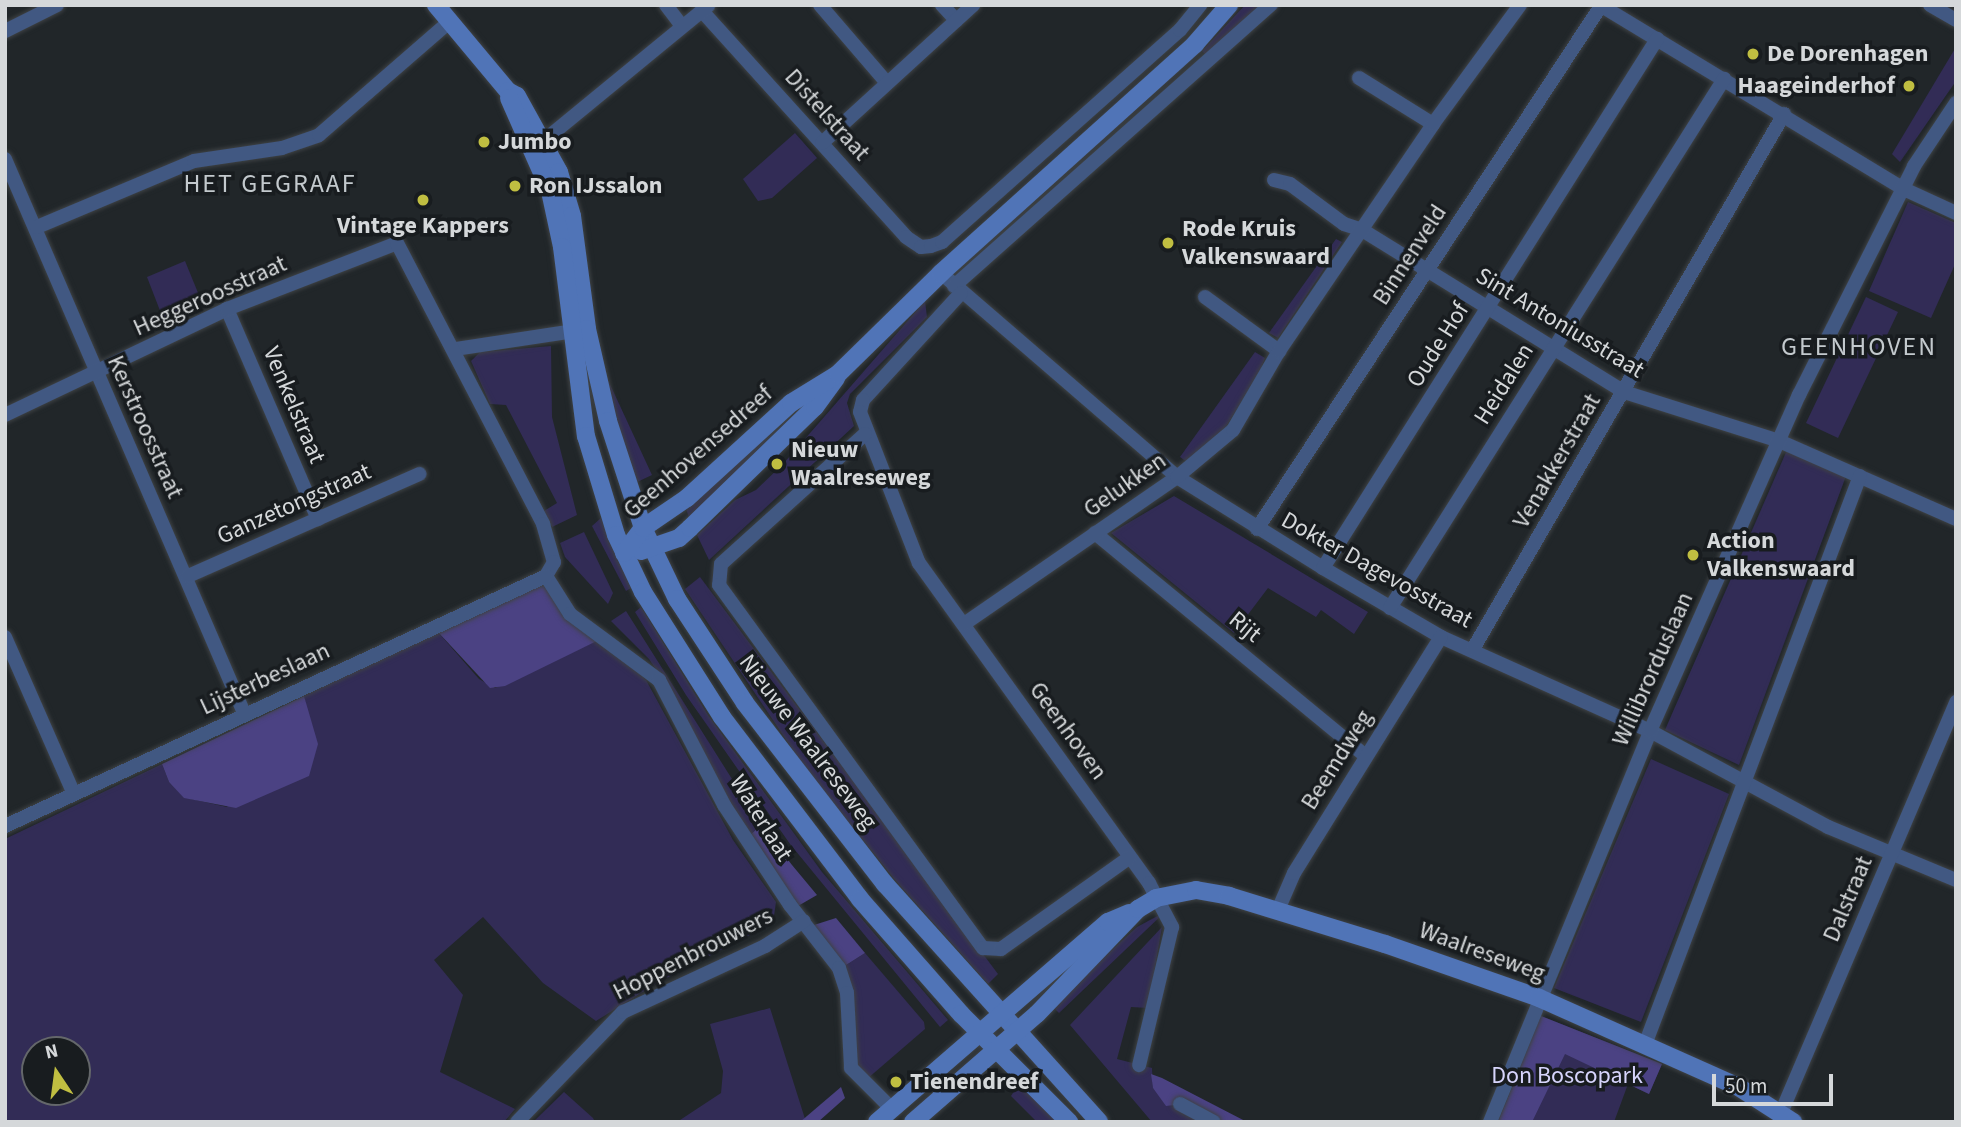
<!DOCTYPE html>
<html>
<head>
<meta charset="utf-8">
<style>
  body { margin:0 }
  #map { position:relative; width:1961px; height:1127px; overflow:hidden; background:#212629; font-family:"Source Sans 3",sans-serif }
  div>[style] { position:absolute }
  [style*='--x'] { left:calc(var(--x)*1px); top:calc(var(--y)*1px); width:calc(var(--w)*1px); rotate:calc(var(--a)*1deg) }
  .green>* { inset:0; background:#322c56 }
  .forest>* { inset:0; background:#4b4283 }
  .roads { filter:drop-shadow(0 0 2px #3e4245) drop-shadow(0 0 2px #3e4245) }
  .street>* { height:14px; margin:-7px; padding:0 7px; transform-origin:7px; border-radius:7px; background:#415882 }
  .secondary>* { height:18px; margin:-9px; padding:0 9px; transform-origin:9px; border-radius:9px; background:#5074b7 }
  .dots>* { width:19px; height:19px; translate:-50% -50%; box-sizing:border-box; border:4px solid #181c1f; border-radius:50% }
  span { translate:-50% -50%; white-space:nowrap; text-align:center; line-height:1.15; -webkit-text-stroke:7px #181c1f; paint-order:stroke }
  .poi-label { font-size:24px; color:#d5d8da; font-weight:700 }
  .left { translate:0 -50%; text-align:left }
  .right { translate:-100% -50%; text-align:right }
  .street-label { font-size:24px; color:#d5d8da }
  .park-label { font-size:24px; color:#d6d4fb }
  .neighbourhood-label { font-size:26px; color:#c3c9cd; letter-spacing:2px }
  .frame { position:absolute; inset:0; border:7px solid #d5d8da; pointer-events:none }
  .north { position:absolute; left:21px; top:1036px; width:70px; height:70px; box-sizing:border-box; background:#181c1f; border:2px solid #64676a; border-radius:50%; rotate:347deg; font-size:19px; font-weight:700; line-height:28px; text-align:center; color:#d5d8da }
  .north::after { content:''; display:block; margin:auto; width:24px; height:32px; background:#c0be41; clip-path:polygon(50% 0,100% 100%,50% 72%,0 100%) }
  .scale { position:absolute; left:1712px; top:1074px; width:121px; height:32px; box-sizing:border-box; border:4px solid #d5d8da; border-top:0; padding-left:9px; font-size:21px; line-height:24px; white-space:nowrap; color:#d5d8da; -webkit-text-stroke:5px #181c1f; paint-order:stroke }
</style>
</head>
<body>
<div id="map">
  <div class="green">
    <div style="clip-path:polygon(1245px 5px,1262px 5px,1206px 55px,1202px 51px)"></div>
    <div style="clip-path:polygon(1956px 47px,1956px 81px,1900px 162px,1892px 154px)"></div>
    <div style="clip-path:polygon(795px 133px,817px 158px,772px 198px,758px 201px,743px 179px)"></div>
    <div style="clip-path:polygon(1908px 202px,1956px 223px,1956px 262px,1931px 318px,1869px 291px)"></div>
    <div style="clip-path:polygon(1336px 239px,1342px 242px,1278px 338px,1269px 333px)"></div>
    <div style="clip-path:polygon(185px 261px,203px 305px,164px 321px,147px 277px)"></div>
    <div style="clip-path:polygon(1866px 297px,1898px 312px,1838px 438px,1806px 423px)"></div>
    <div style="clip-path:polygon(925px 301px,927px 317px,850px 394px,847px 403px,854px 426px,709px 560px,697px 535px,735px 500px,756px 490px,784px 463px)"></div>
    <div style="clip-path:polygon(595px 326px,608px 380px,652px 475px,635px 483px,625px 459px)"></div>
    <div style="clip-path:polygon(551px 346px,552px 417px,577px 515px,552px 527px,544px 511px,557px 503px,506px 405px,490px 404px,471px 361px,480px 352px)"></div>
    <div style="clip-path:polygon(1255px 352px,1265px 358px,1259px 374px,1219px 438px,1187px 462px,1180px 457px)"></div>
    <div style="clip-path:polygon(819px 392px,690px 520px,686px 509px)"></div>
    <div style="clip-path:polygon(1787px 450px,1846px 476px,1739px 765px,1665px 730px)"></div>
    <div style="clip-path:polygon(1174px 496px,1368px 612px,1354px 634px,1321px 610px,1316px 617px,1268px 588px,1234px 633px,1111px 533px)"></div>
    <div style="clip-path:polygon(601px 518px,631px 588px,626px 591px,592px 526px)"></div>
    <div style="clip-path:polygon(584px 532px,613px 593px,608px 604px,565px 557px,560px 543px)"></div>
    <div style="clip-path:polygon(700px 577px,998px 974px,988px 984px,895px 880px,805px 768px,685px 589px)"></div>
    <div style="clip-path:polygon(641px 607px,708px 715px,822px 872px,948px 1020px,940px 1027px,790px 844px,686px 695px,635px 612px)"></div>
    <div style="clip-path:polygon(626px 611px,761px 825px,748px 837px,667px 686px,649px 659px,611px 621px)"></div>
    <div style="clip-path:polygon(evenodd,437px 631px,479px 679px,495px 688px,605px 637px,646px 680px,733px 840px,776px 902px,773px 923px,657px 983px,596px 1021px,543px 983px,483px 917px,434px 960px,463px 995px,440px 1072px,515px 1109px,504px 1122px,5px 1122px,5px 839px,162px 764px,169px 782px,191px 799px,227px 807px,308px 715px,304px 696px,437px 631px,35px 1050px,77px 1050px,77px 1092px,35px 1092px,35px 1050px)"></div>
    <div style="clip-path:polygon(1651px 759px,1729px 794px,1641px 1022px,1554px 988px)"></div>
    <div style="clip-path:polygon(1165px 912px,1059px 1013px,1051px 1005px,1137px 927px)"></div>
    <div style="clip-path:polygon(1162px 927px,1148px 1008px,1131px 1007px,1117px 1059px,1152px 1068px,1153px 1088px,1223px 1122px,1152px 1122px,1070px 1025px)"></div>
    <div style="clip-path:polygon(865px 953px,924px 1022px,925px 1029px,867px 1079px,855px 1065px,843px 967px)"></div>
    <div style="clip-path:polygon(770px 1008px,806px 1122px,677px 1122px,721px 1093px,723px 1071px,710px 1024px)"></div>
    <div style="clip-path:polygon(1541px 1016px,1662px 1064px,1649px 1094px,1628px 1084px,1614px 1122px,1498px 1122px)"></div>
    <div style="clip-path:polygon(1020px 1082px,1060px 1122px,1037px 1122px,1011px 1096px)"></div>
    <div style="clip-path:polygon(564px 1092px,593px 1118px,595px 1122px,533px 1122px)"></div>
  </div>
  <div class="forest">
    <div style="clip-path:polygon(541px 580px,605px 637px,505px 686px,490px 688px,437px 631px)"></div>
    <div style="clip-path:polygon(304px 696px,318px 744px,309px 776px,236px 808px,184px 798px,169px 782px,162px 764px)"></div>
    <div style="clip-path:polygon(761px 825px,792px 865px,817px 895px,798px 906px,748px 837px)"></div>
    <div style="clip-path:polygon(836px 918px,865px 953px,843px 967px,814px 925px)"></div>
    <div style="clip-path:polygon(1541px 1016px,1662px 1064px,1649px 1094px,1565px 1054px,1532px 1122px,1498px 1122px)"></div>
    <div style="clip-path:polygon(1151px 1074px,1162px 1078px,1247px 1122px,1223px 1122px,1190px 1103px,1166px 1106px,1153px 1088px)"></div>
    <div style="clip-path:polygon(841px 1087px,845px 1098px,818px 1122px,800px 1122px)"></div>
  </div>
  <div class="roads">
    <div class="street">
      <div style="--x:666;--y:5;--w:26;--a:53"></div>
      <div style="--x:820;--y:5;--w:103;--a:49.3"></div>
      <div style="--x:942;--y:5;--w:21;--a:47"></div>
      <div style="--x:1600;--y:5;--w:358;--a:31.2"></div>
      <div style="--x:1906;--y:190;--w:55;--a:24.7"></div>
      <div style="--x:1930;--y:5;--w:30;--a:30"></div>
      <div style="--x:702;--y:11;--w:304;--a:47.9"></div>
      <div style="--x:906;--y:237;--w:18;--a:34"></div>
      <div style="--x:921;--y:247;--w:10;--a:-6"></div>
      <div style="--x:931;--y:246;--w:12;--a:-20"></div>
      <div style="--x:942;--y:242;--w:319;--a:-41.7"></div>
      <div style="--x:1180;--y:30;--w:32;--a:-51"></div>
      <div style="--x:5;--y:31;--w:58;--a:-26.6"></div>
      <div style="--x:1359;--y:78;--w:87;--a:31.9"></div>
      <div style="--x:552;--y:134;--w:202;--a:-39.4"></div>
      <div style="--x:822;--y:143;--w:205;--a:-42.4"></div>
      <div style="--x:5;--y:159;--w:603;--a:66.66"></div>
      <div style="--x:1274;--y:180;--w:16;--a:14"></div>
      <div style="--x:1290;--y:184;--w:67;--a:36.5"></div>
      <div style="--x:1344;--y:224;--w:19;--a:18"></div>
      <div style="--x:1362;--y:230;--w:308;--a:31.7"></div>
      <div style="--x:1624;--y:392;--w:163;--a:17.5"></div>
      <div style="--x:1779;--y:441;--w:193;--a:23.8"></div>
      <div style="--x:37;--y:227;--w:170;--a:-22.8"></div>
      <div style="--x:194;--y:161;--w:89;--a:-8.4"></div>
      <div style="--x:282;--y:148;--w:39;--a:-19"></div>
      <div style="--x:319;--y:135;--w:174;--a:-41"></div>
      <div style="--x:941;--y:273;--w:312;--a:40.8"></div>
      <div style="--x:1177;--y:477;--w:172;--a:31.9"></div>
      <div style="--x:1323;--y:568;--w:137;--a:30.3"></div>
      <div style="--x:1441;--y:637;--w:229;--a:24.2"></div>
      <div style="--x:1650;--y:731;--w:202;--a:28.3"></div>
      <div style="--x:1828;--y:827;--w:139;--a:22.5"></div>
      <div style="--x:954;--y:286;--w:424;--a:-41.6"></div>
      <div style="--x:961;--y:293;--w:145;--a:132.5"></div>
      <div style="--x:863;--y:400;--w:12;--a:104"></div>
      <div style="--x:860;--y:412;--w:162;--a:68.7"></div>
      <div style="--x:919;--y:563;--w:394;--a:54.3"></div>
      <div style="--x:1149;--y:883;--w:50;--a:62.4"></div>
      <div style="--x:1172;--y:927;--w:142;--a:103.4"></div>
      <div style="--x:1205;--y:297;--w:92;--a:36.1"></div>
      <div style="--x:227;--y:309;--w:229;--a:66.6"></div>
      <div style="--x:455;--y:349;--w:127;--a:-8.6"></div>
      <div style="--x:5;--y:415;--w:246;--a:-25.5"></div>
      <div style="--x:227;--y:309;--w:182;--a:-21.2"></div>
      <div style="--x:397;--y:243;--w:317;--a:62.5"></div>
      <div style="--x:543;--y:524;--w:40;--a:74"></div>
      <div style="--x:554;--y:562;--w:16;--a:120"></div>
      <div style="--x:865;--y:434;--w:194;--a:137.9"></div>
      <div style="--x:721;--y:564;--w:21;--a:95"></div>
      <div style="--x:719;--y:585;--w:449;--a:54"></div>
      <div style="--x:983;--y:948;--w:18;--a:3"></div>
      <div style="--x:1001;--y:949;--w:158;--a:-35.5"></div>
      <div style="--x:1257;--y:529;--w:626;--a:-56.67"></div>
      <div style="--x:1095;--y:533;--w:351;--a:39.5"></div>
      <div style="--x:1323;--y:568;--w:626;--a:-57.73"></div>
      <div style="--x:188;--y:576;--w:253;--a:-23.8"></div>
      <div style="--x:546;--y:576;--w:45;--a:57.7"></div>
      <div style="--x:570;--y:614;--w:111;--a:36.6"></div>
      <div style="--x:659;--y:680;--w:141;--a:62.5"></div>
      <div style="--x:724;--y:805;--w:120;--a:56.6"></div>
      <div style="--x:790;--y:905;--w:80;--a:52.1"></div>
      <div style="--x:839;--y:968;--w:26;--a:72"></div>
      <div style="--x:847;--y:993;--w:75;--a:86.9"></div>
      <div style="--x:851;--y:1068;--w:58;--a:45"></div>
      <div style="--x:1390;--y:608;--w:626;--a:-57.73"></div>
      <div style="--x:964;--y:624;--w:259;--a:-34.6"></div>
      <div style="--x:1177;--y:477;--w:73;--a:-40"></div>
      <div style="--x:1233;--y:430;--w:91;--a:-59.8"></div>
      <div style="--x:1279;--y:351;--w:274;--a:-55.8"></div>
      <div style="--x:1433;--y:124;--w:147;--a:-53.8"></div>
      <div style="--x:5;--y:637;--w:171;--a:66.3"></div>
      <div style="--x:1473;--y:649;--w:619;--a:-59.83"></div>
      <div style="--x:5;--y:826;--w:596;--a:-24.8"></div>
      <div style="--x:1278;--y:910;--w:40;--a:-66.6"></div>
      <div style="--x:1294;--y:873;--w:278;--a:-58.1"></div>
      <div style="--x:1646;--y:1042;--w:605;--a:-69.29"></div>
      <div style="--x:1180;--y:1104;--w:38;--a:28"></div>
      <div style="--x:1781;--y:1113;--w:447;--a:-66.9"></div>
      <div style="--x:517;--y:1122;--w:153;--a:-46.1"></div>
      <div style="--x:623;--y:1012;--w:157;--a:-24.9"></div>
      <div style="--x:765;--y:946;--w:46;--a:-32.7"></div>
      <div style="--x:1490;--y:1122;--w:422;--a:-67.7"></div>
      <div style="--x:1650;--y:731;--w:368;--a:-66.1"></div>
      <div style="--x:1799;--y:395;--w:256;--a:-63.3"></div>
      <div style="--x:1914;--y:166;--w:76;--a:-56.3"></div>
    </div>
    <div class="secondary">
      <div style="--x:436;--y:5;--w:112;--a:50.1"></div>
      <div style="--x:508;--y:91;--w:10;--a:29"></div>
      <div style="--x:517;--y:96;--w:87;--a:61.1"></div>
      <div style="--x:559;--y:172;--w:46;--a:73.5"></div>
      <div style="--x:572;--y:216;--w:114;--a:82.4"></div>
      <div style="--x:587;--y:329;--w:94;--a:77.1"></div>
      <div style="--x:608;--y:421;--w:113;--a:71.9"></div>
      <div style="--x:643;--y:528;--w:79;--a:64.4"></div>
      <div style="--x:677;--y:599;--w:124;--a:56.8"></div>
      <div style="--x:745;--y:703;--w:229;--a:52.3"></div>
      <div style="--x:885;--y:884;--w:320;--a:48"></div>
      <div style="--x:509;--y:98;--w:102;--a:66.2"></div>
      <div style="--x:550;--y:191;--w:57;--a:77.9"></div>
      <div style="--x:562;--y:247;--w:191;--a:82.8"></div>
      <div style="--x:586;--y:436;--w:103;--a:73.1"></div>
      <div style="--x:616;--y:535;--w:63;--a:64.7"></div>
      <div style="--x:643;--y:592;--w:148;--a:57.7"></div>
      <div style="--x:722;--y:717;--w:228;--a:52.8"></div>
      <div style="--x:860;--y:899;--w:153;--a:48.7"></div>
      <div style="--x:961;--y:1014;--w:153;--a:45"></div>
      <div style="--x:641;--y:551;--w:40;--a:-18.9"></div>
      <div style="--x:679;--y:538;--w:15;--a:-42"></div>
      <div style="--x:690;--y:528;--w:174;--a:-44.1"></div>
      <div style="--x:815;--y:407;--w:36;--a:-54"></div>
      <div style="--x:624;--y:553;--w:31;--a:-53"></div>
      <div style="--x:643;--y:528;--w:53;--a:-34.3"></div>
      <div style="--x:687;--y:498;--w:141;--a:-42.4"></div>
      <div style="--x:791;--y:403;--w:55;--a:-31.7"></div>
      <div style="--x:838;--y:374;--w:144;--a:-44.4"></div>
      <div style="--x:941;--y:273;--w:342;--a:-42"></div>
      <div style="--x:1195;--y:44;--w:52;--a:-48.9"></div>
      <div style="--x:877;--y:1122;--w:306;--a:-40.9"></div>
      <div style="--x:1108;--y:922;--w:23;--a:-23"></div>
      <div style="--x:913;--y:1122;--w:164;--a:-41.1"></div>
      <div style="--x:1037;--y:1014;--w:146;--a:-46.1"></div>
      <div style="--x:1138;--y:909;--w:21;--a:-31"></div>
      <div style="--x:1156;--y:898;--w:41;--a:-11.3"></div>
      <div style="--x:1196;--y:890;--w:34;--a:10"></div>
      <div style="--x:1229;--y:896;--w:163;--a:17.1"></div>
      <div style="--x:1385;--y:944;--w:163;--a:19.3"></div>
      <div style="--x:1539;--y:998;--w:217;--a:24"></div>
      <div style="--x:1737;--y:1086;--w:67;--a:32.7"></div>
    </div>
  </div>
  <div class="dots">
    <div style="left:1753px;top:54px;background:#c0be41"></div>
    <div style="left:1909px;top:86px;background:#c0be41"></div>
    <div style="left:484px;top:142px;background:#c0be41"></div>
    <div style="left:515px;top:186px;background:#c0be41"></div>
    <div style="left:423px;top:200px;background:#c0be41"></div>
    <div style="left:1168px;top:243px;background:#c0be41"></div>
    <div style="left:777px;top:464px;background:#c0be41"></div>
    <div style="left:1693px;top:555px;background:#c0be41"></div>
    <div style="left:896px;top:1082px;background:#c0be41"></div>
  </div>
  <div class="poi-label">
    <span class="left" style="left:1767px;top:54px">De Dorenhagen</span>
    <span class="right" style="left:1895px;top:86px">Haageinderhof</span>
    <span class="left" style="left:498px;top:142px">Jumbo</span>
    <span class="left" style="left:529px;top:186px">Ron IJssalon</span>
    <span style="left:423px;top:226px">Vintage Kappers</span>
    <span class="left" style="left:1182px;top:243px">Rode Kruis<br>Valkenswaard</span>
    <span class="left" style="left:791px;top:464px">Nieuw<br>Waalreseweg</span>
    <span class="left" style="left:1707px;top:555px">Action<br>Valkenswaard</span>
    <span class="left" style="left:910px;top:1082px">Tienendreef</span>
  </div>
  <div class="street-label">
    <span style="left:827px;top:115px;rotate:48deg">Distelstraat</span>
    <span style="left:1410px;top:255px;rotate:-57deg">Binnenveld</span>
    <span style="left:210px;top:296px;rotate:-24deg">Heggeroosstraat</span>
    <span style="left:1560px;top:323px;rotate:31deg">Sint Antoniusstraat</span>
    <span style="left:1438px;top:345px;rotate:-58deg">Oude Hof</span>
    <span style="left:1504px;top:384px;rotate:-58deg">Heidalen</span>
    <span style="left:294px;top:405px;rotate:67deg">Venkelstraat</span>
    <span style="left:145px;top:427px;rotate:66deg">Kerstroosstraat</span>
    <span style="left:698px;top:452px;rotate:-41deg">Geenhovensedreef</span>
    <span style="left:1557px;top:461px;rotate:-60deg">Venakkerstraat</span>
    <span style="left:1125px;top:485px;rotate:-35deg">Gelukken</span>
    <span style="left:294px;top:504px;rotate:-24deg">Ganzetongstraat</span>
    <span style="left:1377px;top:570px;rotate:29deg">Dokter Dagevosstraat</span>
    <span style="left:1245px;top:627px;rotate:39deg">Rijt</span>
    <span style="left:1653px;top:669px;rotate:-66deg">Willibrorduslaan</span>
    <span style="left:265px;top:679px;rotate:-25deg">Lijsterbeslaan</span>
    <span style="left:1068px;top:731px;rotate:54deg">Geenhoven</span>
    <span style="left:808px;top:742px;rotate:53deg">Nieuwe Waalreseweg</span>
    <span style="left:1337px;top:760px;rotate:-58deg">Beemdweg</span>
    <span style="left:761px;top:818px;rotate:58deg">Waterlaat</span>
    <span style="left:1848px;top:899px;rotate:-67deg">Dalstraat</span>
    <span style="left:1482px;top:952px;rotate:20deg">Waalreseweg</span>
    <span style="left:693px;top:954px;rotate:-27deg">Hoppenbrouwers</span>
  </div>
  <div class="park-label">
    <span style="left:1567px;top:1076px">Don Boscopark</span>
  </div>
  <div class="neighbourhood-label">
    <span style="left:270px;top:184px">HET GEGRAAF</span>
    <span style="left:1859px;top:347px">GEENHOVEN</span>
  </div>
  <div class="frame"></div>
  <div class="north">N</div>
  <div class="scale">50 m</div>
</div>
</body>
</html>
